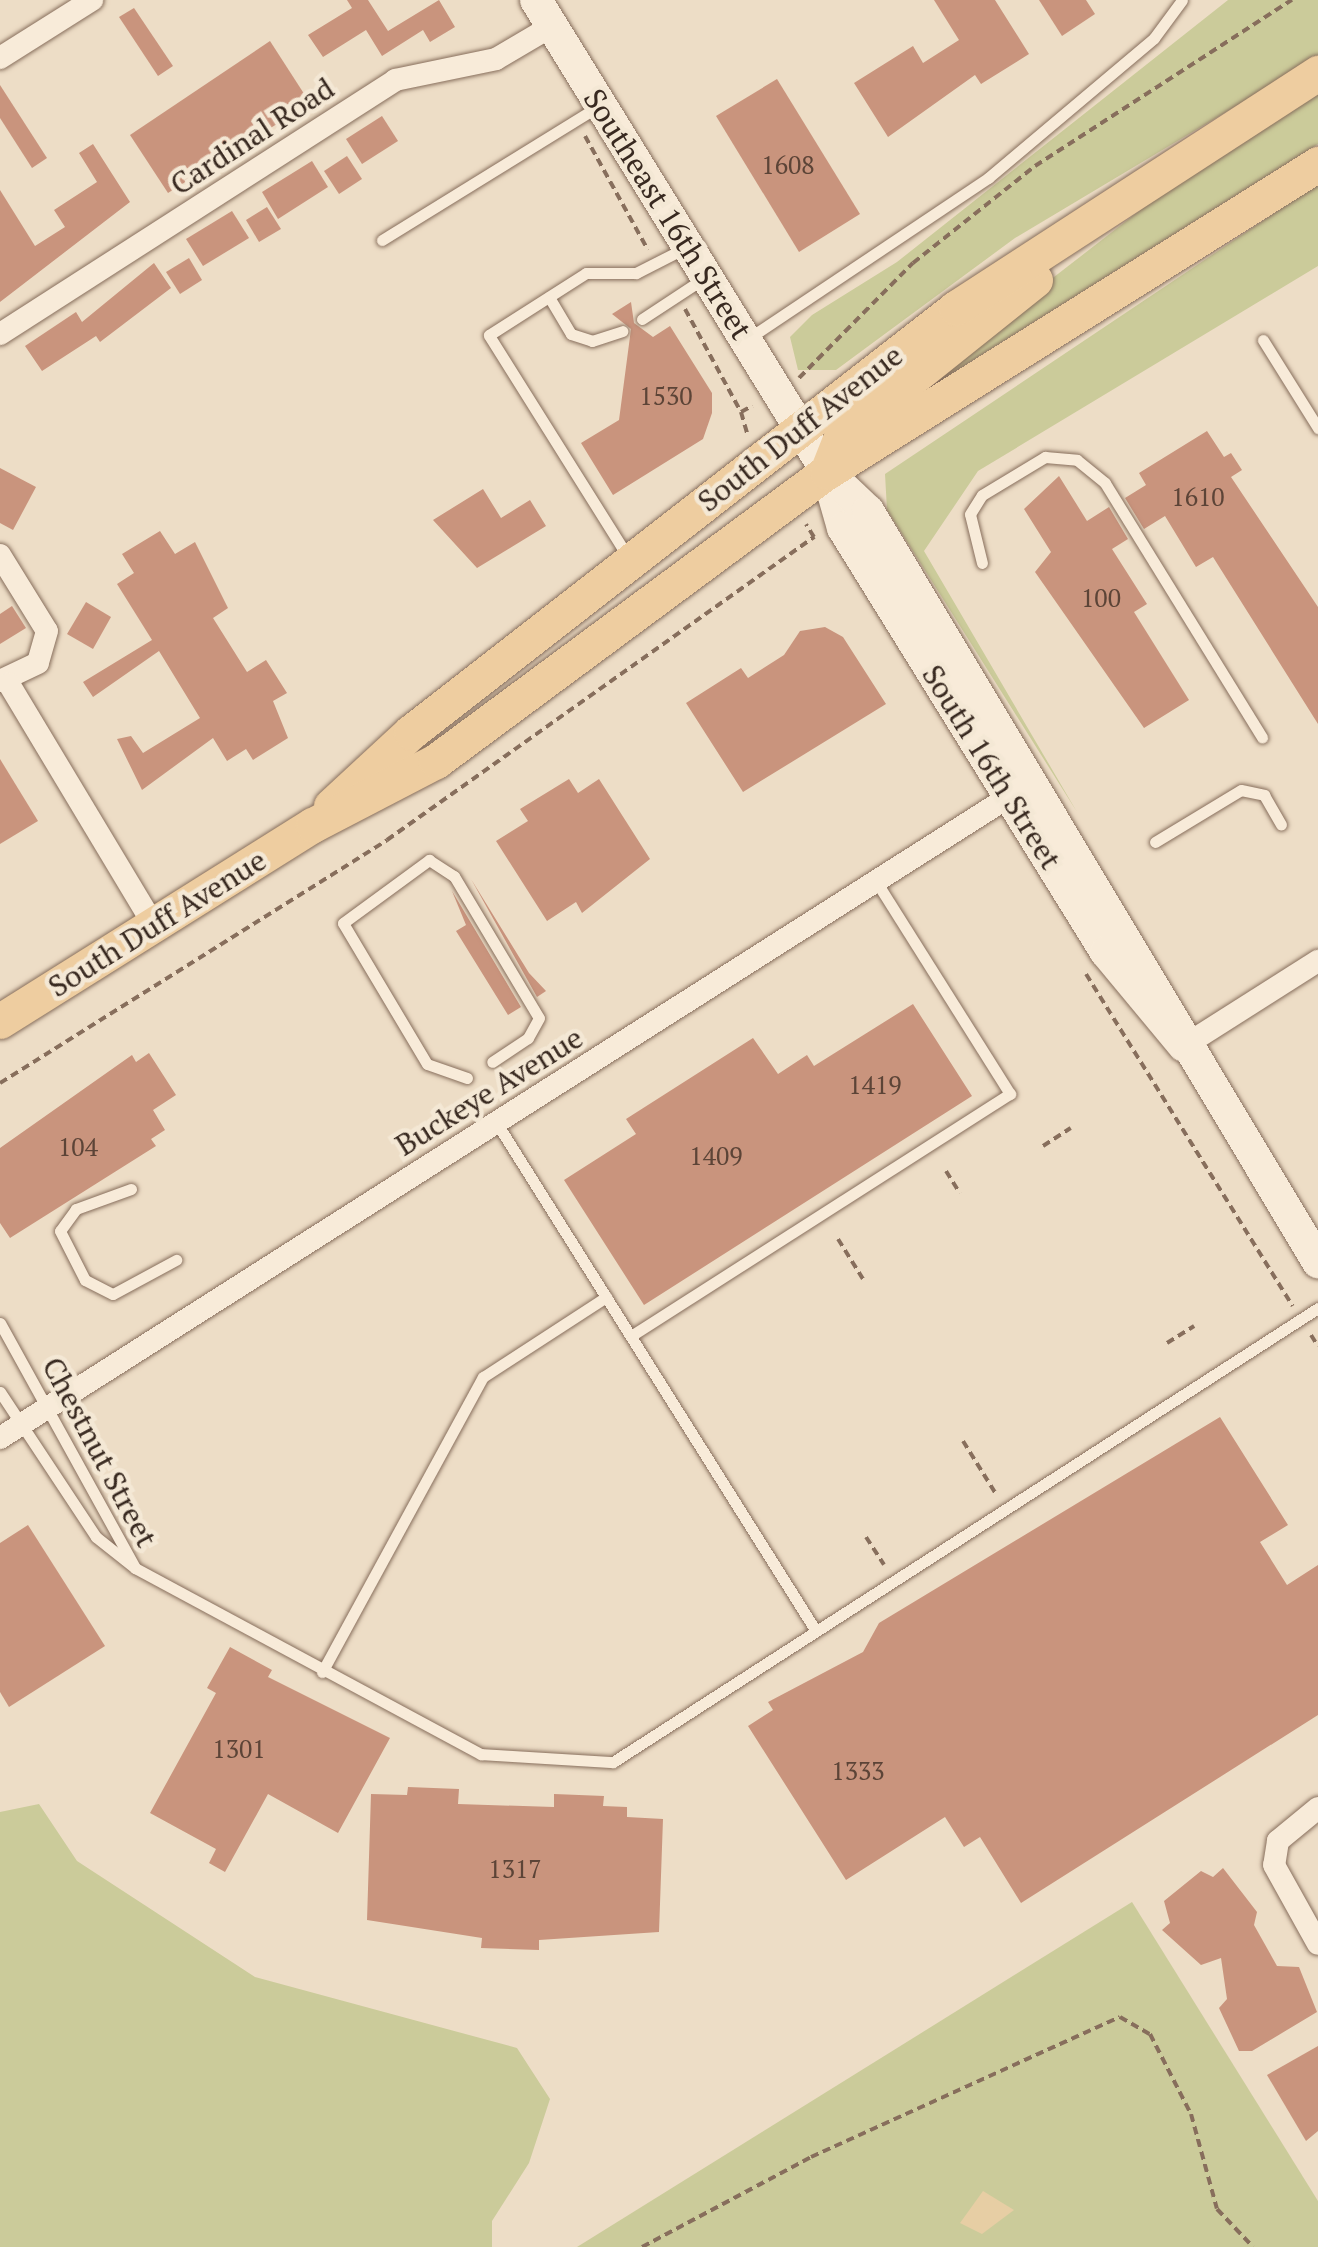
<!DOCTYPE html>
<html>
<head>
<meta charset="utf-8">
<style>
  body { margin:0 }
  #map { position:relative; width:1318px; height:2247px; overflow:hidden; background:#edddc6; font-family:"PT Serif",serif }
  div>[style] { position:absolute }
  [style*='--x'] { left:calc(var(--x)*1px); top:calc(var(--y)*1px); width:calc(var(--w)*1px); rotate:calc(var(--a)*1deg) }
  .green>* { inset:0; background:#cbcb9a }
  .sand>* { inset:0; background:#e7cea4 }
  .building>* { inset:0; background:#c9947d }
  .path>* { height:4px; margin-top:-2px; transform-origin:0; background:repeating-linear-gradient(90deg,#876e5c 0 8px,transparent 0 13px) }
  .roads { filter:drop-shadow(0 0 2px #876e5c) drop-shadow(0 0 2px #876e5c) }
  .lane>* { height:11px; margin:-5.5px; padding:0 5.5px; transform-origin:5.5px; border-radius:5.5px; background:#f8ebd9 }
  .street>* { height:22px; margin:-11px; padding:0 11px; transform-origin:11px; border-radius:11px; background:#f8ebd9 }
  .secondary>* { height:32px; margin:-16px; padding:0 16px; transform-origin:16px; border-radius:16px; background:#f8ebd9 }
  .primary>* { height:35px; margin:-17.5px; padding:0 17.5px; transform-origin:17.5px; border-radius:17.5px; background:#eecda0 }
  span { translate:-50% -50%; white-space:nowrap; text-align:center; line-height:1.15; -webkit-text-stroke:9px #f4e8d5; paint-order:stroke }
  .number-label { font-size:25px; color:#5c4437 }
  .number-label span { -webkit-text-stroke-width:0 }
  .street-label { font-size:30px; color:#382920 }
</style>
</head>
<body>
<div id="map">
  <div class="green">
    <div style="clip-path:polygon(1228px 0,1318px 0,1318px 57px,1015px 238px,836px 370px,798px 370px,790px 337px,812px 315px,897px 262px)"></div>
    <div style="clip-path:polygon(1318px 91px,1318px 144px,922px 392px,916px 384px,1183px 177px)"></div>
    <div style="clip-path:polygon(1318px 184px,1318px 266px,978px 471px,924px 551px,1077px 812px,887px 510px,885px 474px)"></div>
    <div style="clip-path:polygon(39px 1804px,77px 1861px,255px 1977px,517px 2048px,550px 2099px,529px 2163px,492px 2221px,492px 2247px,0 2247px,0 1812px)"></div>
    <div style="clip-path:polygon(1132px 1902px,1318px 2201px,1318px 2247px,577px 2247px)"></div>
  </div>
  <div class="sand">
    <div style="clip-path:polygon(983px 2191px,1014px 2210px,982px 2234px,960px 2223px)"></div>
  </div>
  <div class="building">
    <div style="clip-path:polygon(347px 0,368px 0,388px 31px,439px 0,455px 27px,430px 42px,423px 30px,382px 56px,366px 30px,323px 57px,308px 35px,352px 8px)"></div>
    <div style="clip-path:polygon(934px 0,995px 0,1029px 54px,981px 84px,975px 75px,888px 137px,854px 83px,913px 46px,923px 63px,959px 40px)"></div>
    <div style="clip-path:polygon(1039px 0,1086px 0,1095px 14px,1062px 36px)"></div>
    <div style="clip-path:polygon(134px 8px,173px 66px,158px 76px,119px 17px)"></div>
    <div style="clip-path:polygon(270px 41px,310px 103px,168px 193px,130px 135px)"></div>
    <div style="clip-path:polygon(777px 79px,860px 214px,799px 252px,716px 116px)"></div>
    <div style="clip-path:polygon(0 85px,47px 158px,32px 168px,0 118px)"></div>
    <div style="clip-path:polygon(382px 116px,398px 141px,362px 164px,346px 139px)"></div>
    <div style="clip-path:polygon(93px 144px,130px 202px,0 302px,0 190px,35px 246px,65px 227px,54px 210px,97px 182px,79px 153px)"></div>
    <div style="clip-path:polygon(347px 156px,362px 179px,339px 194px,324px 171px)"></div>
    <div style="clip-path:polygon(312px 161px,328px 187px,278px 219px,262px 192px)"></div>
    <div style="clip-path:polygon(267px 207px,281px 229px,259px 242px,246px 220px)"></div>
    <div style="clip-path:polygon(232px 211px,249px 238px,203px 266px,186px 239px)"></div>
    <div style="clip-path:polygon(189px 258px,202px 280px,180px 294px,166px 272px)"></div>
    <div style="clip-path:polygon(154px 263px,171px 288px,100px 342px,96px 336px,42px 371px,25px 346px,76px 312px,82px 322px)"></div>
    <div style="clip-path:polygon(631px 302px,634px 323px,653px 337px,670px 326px,712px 393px,712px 413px,703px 439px,613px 495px,581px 443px,619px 420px,631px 329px,612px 314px)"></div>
    <div style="clip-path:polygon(1207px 431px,1224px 457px,1231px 453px,1242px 470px,1231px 477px,1318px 607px,1318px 724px,1213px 557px,1196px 567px,1165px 516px,1144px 529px,1125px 498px,1146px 485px,1139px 473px)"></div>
    <div style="clip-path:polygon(0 468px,36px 487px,13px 530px,0 523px)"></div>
    <div style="clip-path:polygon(1059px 476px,1087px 521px,1109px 507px,1128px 539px,1112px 549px,1147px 604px,1134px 612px,1189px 700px,1144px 728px,1035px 572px,1051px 552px,1024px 509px)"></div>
    <div style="clip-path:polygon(483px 489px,501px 518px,530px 500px,546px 526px,477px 568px,433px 520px)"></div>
    <div style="clip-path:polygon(160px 531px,175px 554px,195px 542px,228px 608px,213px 618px,247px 672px,266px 660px,287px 693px,273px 701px,288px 738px,253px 760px,246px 749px,227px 761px,213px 738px,142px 790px,117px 739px,131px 736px,143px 753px,200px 718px,159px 651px,93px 697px,83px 682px,152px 640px,117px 584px,134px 573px,122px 554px)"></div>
    <div style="clip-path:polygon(86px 602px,111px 617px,93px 649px,67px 634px)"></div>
    <div style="clip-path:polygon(12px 606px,26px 628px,0 644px,0 614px)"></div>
    <div style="clip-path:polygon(825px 627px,843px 637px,886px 704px,743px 792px,686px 703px,741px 668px,748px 678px,784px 655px,800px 631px)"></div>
    <div style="clip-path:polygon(0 759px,38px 821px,0 844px)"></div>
    <div style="clip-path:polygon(569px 779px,578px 793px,599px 779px,650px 859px,582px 913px,576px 902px,547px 921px,496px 841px,528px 821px,520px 809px)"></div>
    <div style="clip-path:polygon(471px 879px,529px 973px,546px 991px,537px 997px)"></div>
    <div style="clip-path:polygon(452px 891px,521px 1007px,508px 1015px,456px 931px,466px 925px)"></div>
    <div style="clip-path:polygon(913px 1004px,972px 1096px,644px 1305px,564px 1180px,636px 1134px,626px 1119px,753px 1038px,778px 1074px,807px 1055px,814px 1066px)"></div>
    <div style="clip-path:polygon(149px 1053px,176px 1095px,153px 1110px,165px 1130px,151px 1139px,156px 1146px,10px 1238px,0 1223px,0 1148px,132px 1055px,136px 1062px)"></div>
    <div style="clip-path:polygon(1220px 1417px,1288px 1525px,1260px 1542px,1287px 1585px,1318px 1565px,1318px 1715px,1021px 1903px,980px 1837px,964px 1847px,945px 1817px,846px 1880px,748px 1726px,773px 1710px,768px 1702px,863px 1652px,879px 1623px)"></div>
    <div style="clip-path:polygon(28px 1525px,105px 1646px,9px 1707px,0 1692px,0 1543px)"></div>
    <div style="clip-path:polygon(230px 1647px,272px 1670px,268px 1677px,390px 1738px,338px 1833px,268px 1794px,225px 1872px,209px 1863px,216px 1849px,150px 1813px,216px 1693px,207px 1688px)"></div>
    <div style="clip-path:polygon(408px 1787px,459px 1789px,458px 1804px,554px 1807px,554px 1794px,604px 1796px,603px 1806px,627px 1807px,627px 1817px,663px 1819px,659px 1932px,539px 1940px,539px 1950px,481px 1948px,482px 1938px,367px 1920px,371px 1794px,407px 1795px)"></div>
    <div style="clip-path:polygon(1223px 1868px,1257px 1912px,1254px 1925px,1277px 1966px,1299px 1967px,1317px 2012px,1252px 2051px,1239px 2051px,1219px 2008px,1227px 1999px,1221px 1958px,1201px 1965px,1162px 1930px,1170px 1923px,1164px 1901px,1201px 1871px,1213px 1877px)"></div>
    <div style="clip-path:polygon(1318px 2046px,1318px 2131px,1306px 2141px,1267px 2075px)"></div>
  </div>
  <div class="path">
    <div style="--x:585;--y:136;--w:130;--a:61.1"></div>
    <div style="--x:685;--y:309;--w:117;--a:61.5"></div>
    <div style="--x:741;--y:412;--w:13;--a:-29"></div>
    <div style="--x:799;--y:378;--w:162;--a:-45.3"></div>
    <div style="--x:913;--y:263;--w:156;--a:-38.5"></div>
    <div style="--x:1035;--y:166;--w:306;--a:-32.9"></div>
    <div style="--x:741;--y:412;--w:22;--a:74"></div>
    <div style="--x:1086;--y:974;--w:391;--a:58.1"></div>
    <div style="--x:0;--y:1083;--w:457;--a:-32.1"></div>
    <div style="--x:387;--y:840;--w:524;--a:-35.36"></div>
    <div style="--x:814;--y:537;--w:15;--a:-122"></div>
    <div style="--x:1043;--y:1146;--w:33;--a:-33"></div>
    <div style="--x:946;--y:1171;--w:26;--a:58"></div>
    <div style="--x:838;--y:1239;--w:47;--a:58"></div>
    <div style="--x:1311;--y:1335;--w:13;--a:58"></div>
    <div style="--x:1167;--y:1343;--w:32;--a:-32"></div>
    <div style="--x:963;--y:1441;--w:62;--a:58.1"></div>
    <div style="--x:866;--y:1537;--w:33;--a:57"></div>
    <div style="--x:642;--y:2247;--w:191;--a:-28"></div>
    <div style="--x:811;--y:2157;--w:339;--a:-24.4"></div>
    <div style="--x:1120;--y:2017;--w:34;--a:30"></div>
    <div style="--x:1150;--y:2034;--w:90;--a:62.9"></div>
    <div style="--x:1191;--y:2114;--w:98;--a:74.7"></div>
    <div style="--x:1217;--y:2209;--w:52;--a:46.5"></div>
  </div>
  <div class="roads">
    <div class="lane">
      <div style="--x:382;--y:240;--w:253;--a:-31.7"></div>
      <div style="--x:549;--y:297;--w:43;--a:59.3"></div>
      <div style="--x:571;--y:334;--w:22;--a:18"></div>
      <div style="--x:592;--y:341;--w:32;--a:-18"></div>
      <div style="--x:642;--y:319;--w:73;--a:-33.3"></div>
      <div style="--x:749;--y:338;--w:288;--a:-33.8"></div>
      <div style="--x:988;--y:178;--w:217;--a:-40.1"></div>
      <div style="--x:1154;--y:38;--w:47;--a:-53.6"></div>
      <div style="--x:1263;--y:340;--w:104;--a:58"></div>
      <div style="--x:628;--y:557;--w:262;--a:-122.1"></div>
      <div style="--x:489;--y:335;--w:115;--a:-32.6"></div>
      <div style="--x:586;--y:273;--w:50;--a:0"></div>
      <div style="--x:636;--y:273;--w:57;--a:-27"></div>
      <div style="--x:982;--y:563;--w:50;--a:-103.8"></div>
      <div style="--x:970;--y:514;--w:22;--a:-58"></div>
      <div style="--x:982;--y:495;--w:74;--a:-31.1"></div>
      <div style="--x:1045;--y:457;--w:32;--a:5"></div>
      <div style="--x:1077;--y:460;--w:36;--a:39"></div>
      <div style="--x:1105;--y:483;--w:299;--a:58.3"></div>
      <div style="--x:1155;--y:842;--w:100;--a:-31.2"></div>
      <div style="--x:1241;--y:790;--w:24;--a:12"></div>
      <div style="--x:1264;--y:795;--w:34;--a:60"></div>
      <div style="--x:467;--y:1078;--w:42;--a:-160.7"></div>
      <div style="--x:427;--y:1064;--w:164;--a:-120.8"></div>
      <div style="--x:343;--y:923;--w:107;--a:-36.2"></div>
      <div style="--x:429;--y:860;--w:30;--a:33"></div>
      <div style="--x:454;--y:876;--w:165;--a:59.1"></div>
      <div style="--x:539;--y:1018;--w:23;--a:119"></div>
      <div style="--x:528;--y:1038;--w:43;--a:146.3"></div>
      <div style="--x:496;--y:1122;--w:598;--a:57.85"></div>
      <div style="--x:131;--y:1189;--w:59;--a:160"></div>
      <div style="--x:76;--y:1209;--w:27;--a:126"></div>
      <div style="--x:60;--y:1231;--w:55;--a:63"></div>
      <div style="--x:85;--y:1280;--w:31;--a:27"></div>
      <div style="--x:113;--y:1294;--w:72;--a:-28.4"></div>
      <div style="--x:0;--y:1323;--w:280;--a:61.1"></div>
      <div style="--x:135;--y:1568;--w:50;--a:-141.5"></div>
      <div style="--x:96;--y:1537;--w:174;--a:-123.5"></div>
      <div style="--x:631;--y:1336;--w:450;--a:-32.6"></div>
      <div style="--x:1010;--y:1094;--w:252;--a:-122.2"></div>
      <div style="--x:135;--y:1568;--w:393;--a:28.3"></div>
      <div style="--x:481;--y:1754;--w:132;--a:3.5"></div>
      <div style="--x:613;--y:1762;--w:839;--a:-32.78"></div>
      <div style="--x:322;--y:1672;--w:336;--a:-61.4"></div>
      <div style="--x:483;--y:1377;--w:147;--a:-33"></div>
    </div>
    <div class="street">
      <div style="--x:0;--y:58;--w:109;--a:-32.2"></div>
      <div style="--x:0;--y:334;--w:470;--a:-32.7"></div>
      <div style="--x:395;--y:80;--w:103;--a:-11.7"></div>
      <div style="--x:496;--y:59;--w:65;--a:-30.5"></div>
      <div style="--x:0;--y:555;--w:89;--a:58.3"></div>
      <div style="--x:47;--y:631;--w:33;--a:106"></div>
      <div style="--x:38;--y:663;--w:42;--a:154.7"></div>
      <div style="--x:9;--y:684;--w:281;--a:59"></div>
      <div style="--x:1184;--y:1046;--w:159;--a:-32.4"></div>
      <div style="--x:0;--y:1438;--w:1197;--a:-32.44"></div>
      <div style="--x:1318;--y:1808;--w:52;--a:140.5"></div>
      <div style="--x:1278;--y:1841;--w:24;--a:99"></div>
      <div style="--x:1274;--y:1865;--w:90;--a:60.9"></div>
    </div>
    <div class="secondary">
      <div style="--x:536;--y:0;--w:554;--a:58.35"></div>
      <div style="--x:827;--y:472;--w:58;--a:74.1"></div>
      <div style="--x:843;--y:528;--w:499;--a:58.2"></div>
      <div style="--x:1106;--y:952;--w:122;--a:50.3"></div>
      <div style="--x:827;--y:472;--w:57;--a:43.6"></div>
      <div style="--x:868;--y:511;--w:876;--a:59.07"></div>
    </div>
    <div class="primary">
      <div style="--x:827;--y:472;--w:41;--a:-68.5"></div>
      <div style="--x:842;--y:434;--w:247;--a:-38.6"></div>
      <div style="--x:331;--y:806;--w:109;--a:-42.8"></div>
      <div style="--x:411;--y:732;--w:691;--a:-37.88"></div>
      <div style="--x:956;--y:308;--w:432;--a:-33"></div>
      <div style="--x:0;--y:1021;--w:369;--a:-32.1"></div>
      <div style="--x:313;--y:825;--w:139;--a:-27.5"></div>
      <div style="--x:436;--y:761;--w:486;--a:-36.5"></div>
      <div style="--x:827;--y:472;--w:580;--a:-32.1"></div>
    </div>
  </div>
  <div class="number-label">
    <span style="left:788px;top:165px">1608</span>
    <span style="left:666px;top:396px">1530</span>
    <span style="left:1198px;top:497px">1610</span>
    <span style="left:1101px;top:598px">100</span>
    <span style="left:875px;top:1085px">1419</span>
    <span style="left:78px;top:1147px">104</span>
    <span style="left:716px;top:1156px">1409</span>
    <span style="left:239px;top:1749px">1301</span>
    <span style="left:858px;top:1771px">1333</span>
    <span style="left:515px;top:1869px">1317</span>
  </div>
  <div class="street-label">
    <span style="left:252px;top:136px;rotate:-33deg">Cardinal Road</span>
    <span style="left:668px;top:214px;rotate:58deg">Southeast 16th Street</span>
    <span style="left:800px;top:428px;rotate:-38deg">South Duff Avenue</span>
    <span style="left:992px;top:767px;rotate:58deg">South 16th Street</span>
    <span style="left:157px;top:923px;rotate:-32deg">South Duff Avenue</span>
    <span style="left:489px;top:1091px;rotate:-32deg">Buckeye Avenue</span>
    <span style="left:100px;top:1452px;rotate:62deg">Chestnut Street</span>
  </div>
</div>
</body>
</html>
